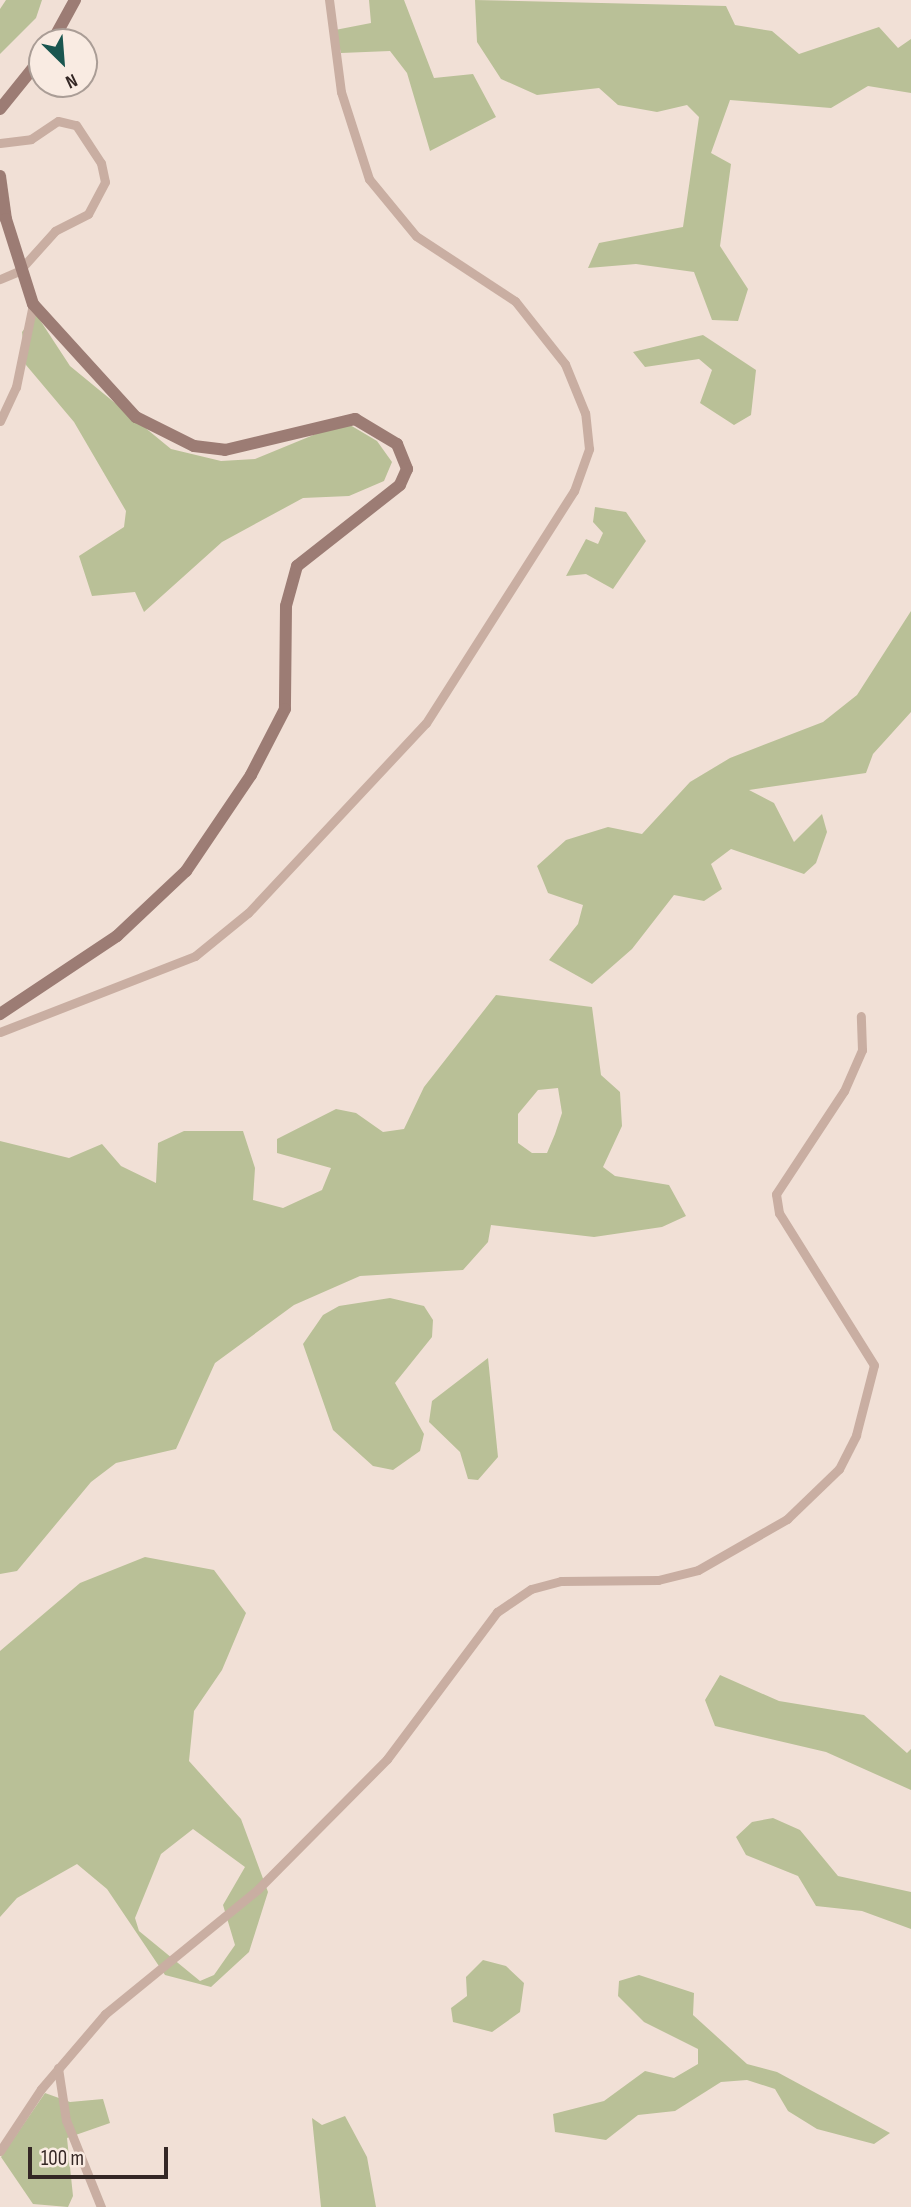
<!DOCTYPE html>
<html>
<head>
<meta charset="utf-8">
<style>
  body { margin:0 }
  #map { position:relative; width:911px; height:2207px; overflow:hidden; background:#f1e0d6; font-family:"Sofia Sans Condensed",sans-serif }
  div>[style] { position:absolute }
  [style*='--x'] { left:calc(var(--x)*1px); top:calc(var(--y)*1px); width:calc(var(--w)*1px); rotate:calc(var(--a)*1deg) }
  .green>* { inset:0; background:#b9c097 }
  .street>* { height:9px; margin:-4.5px; padding:0 4.5px; transform-origin:4.5px; border-radius:4.5px; background:#c9aea2 }
  .secondary>* { height:12px; margin:-6px; padding:0 6px; transform-origin:6px; border-radius:6px; background:#9c7c74 }
  span { translate:-50% -50%; white-space:nowrap; text-align:center; line-height:1.15; -webkit-text-stroke:6px #f9ebe2; paint-order:stroke }
  .north { position:absolute; left:28px; top:28px; width:70px; height:70px; box-sizing:border-box; background:#f9ebe2; border:2px solid #aa9d96; border-radius:50%; rotate:155deg; font-size:19px; font-weight:700; line-height:28px; text-align:center; color:#342725 }
  .north::after { content:''; display:block; margin:auto; width:24px; height:32px; background:#1a5650; clip-path:polygon(50% 0,100% 100%,50% 72%,0 100%) }
  .scale { position:absolute; left:28px; top:2147px; width:140px; height:32px; box-sizing:border-box; border:4px solid #342725; border-top:0; padding-left:9px; font-size:21px; line-height:24px; white-space:nowrap; color:#342725; -webkit-text-stroke:5px #f9ebe2; paint-order:stroke }
</style>
</head>
<body>
<div id="map">
  <div class="green">
    <div style="clip-path:polygon(6px 0,42px 0,36px 18px,0 54px,0 9px)"></div>
    <div style="clip-path:polygon(369px 0,404px 0,434px 78px,473px 74px,496px 117px,430px 151px,407px 73px,390px 51px,341px 53px,335px 30px,371px 23px)"></div>
    <div style="clip-path:polygon(475px 0,726px 6px,735px 25px,772px 31px,799px 54px,879px 27px,898px 48px,911px 39px,911px 93px,868px 86px,831px 108px,730px 100px,711px 153px,731px 164px,720px 246px,748px 289px,738px 321px,712px 320px,694px 272px,636px 264px,588px 268px,599px 243px,683px 227px,699px 117px,687px 105px,657px 112px,618px 105px,599px 88px,537px 95px,501px 79px,477px 42px)"></div>
    <div style="clip-path:polygon(36px 314px,70px 366px,171px 449px,221px 461px,255px 459px,345px 422px,377px 441px,392px 462px,384px 481px,349px 496px,303px 498px,222px 542px,144px 612px,135px 592px,92px 596px,79px 556px,124px 527px,126px 511px,74px 422px,26px 365px,22px 332px)"></div>
    <div style="clip-path:polygon(703px 335px,756px 370px,751px 415px,734px 425px,700px 403px,712px 370px,699px 359px,645px 367px,633px 352px)"></div>
    <div style="clip-path:polygon(595px 507px,626px 512px,646px 541px,613px 589px,586px 574px,566px 576px,586px 539px,598px 544px,603px 533px,593px 522px)"></div>
    <div style="clip-path:polygon(911px 611px,911px 712px,873px 754px,866px 773px,749px 790px,774px 803px,794px 842px,822px 814px,827px 832px,816px 863px,804px 874px,731px 849px,711px 864px,722px 889px,704px 901px,674px 895px,632px 949px,592px 984px,549px 960px,578px 924px,583px 905px,548px 893px,537px 866px,566px 840px,608px 827px,642px 834px,690px 782px,730px 758px,823px 722px,857px 695px)"></div>
    <div style="clip-path:polygon(evenodd,496px 995px,592px 1007px,601px 1075px,620px 1092px,622px 1126px,603px 1167px,615px 1176px,669px 1185px,686px 1216px,662px 1227px,594px 1237px,491px 1225px,488px 1242px,463px 1270px,360px 1276px,294px 1305px,215px 1363px,176px 1449px,116px 1463px,91px 1482px,17px 1571px,0 1574px,0 1141px,69px 1158px,102px 1144px,121px 1166px,156px 1183px,158px 1143px,184px 1131px,243px 1131px,255px 1168px,253px 1200px,283px 1208px,322px 1190px,331px 1168px,277px 1153px,277px 1139px,336px 1109px,356px 1113px,383px 1132px,404px 1129px,424px 1087px,496px 995px,558px 1088px,562px 1113px,555px 1134px,547px 1153px,532px 1153px,518px 1143px,518px 1114px,538px 1090px,558px 1088px)"></div>
    <div style="clip-path:polygon(390px 1298px,424px 1306px,433px 1320px,432px 1337px,395px 1383px,424px 1434px,420px 1451px,393px 1470px,373px 1466px,333px 1430px,303px 1344px,323px 1315px,339px 1306px)"></div>
    <div style="clip-path:polygon(488px 1358px,498px 1457px,478px 1480px,468px 1479px,460px 1452px,429px 1422px,432px 1401px)"></div>
    <div style="clip-path:polygon(evenodd,145px 1557px,214px 1570px,246px 1613px,222px 1670px,194px 1711px,189px 1761px,241px 1819px,268px 1892px,249px 1952px,211px 1987px,165px 1975px,107px 1889px,77px 1864px,17px 1898px,0 1917px,0 1651px,80px 1583px,145px 1557px,193px 1829px,245px 1867px,223px 1905px,235px 1945px,214px 1975px,200px 1981px,139px 1931px,135px 1918px,161px 1854px,193px 1829px)"></div>
    <div style="clip-path:polygon(720px 1675px,779px 1701px,864px 1715px,907px 1753px,911px 1749px,911px 1790px,826px 1752px,715px 1726px,705px 1700px)"></div>
    <div style="clip-path:polygon(773px 1818px,800px 1830px,838px 1876px,911px 1892px,911px 1929px,862px 1911px,816px 1906px,798px 1876px,746px 1855px,736px 1837px,752px 1822px)"></div>
    <div style="clip-path:polygon(483px 1960px,506px 1966px,524px 1983px,520px 2012px,492px 2032px,453px 2022px,451px 2008px,467px 1996px,466px 1977px)"></div>
    <div style="clip-path:polygon(639px 1975px,694px 1993px,693px 2015px,747px 2064px,777px 2072px,890px 2133px,874px 2144px,817px 2129px,788px 2111px,775px 2089px,747px 2080px,721px 2082px,675px 2111px,638px 2115px,606px 2140px,555px 2132px,553px 2114px,604px 2101px,645px 2071px,674px 2078px,698px 2064px,698px 2049px,644px 2022px,618px 1996px,619px 1981px)"></div>
    <div style="clip-path:polygon(45px 2093px,70px 2102px,103px 2099px,110px 2123px,67px 2138px,73px 2196px,68px 2207px,33px 2204px,1px 2157px)"></div>
    <div style="clip-path:polygon(345px 2116px,367px 2157px,376px 2207px,321px 2207px,312px 2118px,322px 2125px)"></div>
  </div>
  <div class="street">
    <div style="--x:0;--y:143;--w:31;--a:-7"></div>
    <div style="--x:31;--y:139;--w:32;--a:-34"></div>
    <div style="--x:58;--y:121;--w:18;--a:13"></div>
    <div style="--x:76;--y:125;--w:45;--a:56.7"></div>
    <div style="--x:101;--y:163;--w:19;--a:78"></div>
    <div style="--x:105;--y:182;--w:36;--a:118"></div>
    <div style="--x:88;--y:214;--w:37;--a:153"></div>
    <div style="--x:55;--y:231;--w:54;--a:132"></div>
    <div style="--x:19;--y:271;--w:21;--a:157"></div>
    <div style="--x:0;--y:421;--w:38;--a:-65"></div>
    <div style="--x:16;--y:387;--w:85;--a:-78.4"></div>
    <div style="--x:0;--y:1032;--w:209;--a:-21.3"></div>
    <div style="--x:195;--y:956;--w:68;--a:-39.1"></div>
    <div style="--x:248;--y:913;--w:260;--a:-46.9"></div>
    <div style="--x:426;--y:723;--w:275;--a:-57.5"></div>
    <div style="--x:574;--y:491;--w:45;--a:-70.3"></div>
    <div style="--x:589;--y:449;--w:36;--a:-96"></div>
    <div style="--x:585;--y:413;--w:53;--a:-112.2"></div>
    <div style="--x:565;--y:364;--w:80;--a:-128.4"></div>
    <div style="--x:515;--y:301;--w:118;--a:-146.7"></div>
    <div style="--x:416;--y:236;--w:74;--a:-129.5"></div>
    <div style="--x:369;--y:179;--w:91;--a:-107.8"></div>
    <div style="--x:341;--y:92;--w:93;--a:-97.4"></div>
    <div style="--x:58;--y:2068;--w:53;--a:81.3"></div>
    <div style="--x:66;--y:2120;--w:94;--a:68.1"></div>
    <div style="--x:0;--y:2151;--w:74;--a:-56.5"></div>
    <div style="--x:41;--y:2089;--w:99;--a:-49.5"></div>
    <div style="--x:105;--y:2014;--w:198;--a:-39.2"></div>
    <div style="--x:258;--y:1889;--w:183;--a:-45.2"></div>
    <div style="--x:387;--y:1759;--w:184;--a:-53.2"></div>
    <div style="--x:497;--y:1612;--w:41;--a:-34.1"></div>
    <div style="--x:531;--y:1589;--w:31;--a:-15"></div>
    <div style="--x:561;--y:1581;--w:97;--a:-0.6"></div>
    <div style="--x:658;--y:1580;--w:41;--a:-14"></div>
    <div style="--x:698;--y:1570;--w:103;--a:-29.8"></div>
    <div style="--x:787;--y:1519;--w:72;--a:-43.9"></div>
    <div style="--x:839;--y:1469;--w:38;--a:-63"></div>
    <div style="--x:856;--y:1435;--w:72;--a:-75.6"></div>
    <div style="--x:874;--y:1365;--w:179;--a:-122"></div>
    <div style="--x:779;--y:1213;--w:19;--a:-99"></div>
    <div style="--x:776;--y:1194;--w:123;--a:-56.6"></div>
    <div style="--x:844;--y:1091;--w:45;--a:-66.3"></div>
    <div style="--x:862;--y:1050;--w:34;--a:-92"></div>
  </div>
  <div class="secondary">
    <div style="--x:52;--y:42;--w:48;--a:-61.3"></div>
    <div style="--x:0;--y:109;--w:67;--a:-51.1"></div>
    <div style="--x:0;--y:176;--w:43;--a:82.1"></div>
    <div style="--x:6;--y:219;--w:89;--a:72.4"></div>
    <div style="--x:33;--y:304;--w:153;--a:47.7"></div>
    <div style="--x:136;--y:417;--w:65;--a:26.6"></div>
    <div style="--x:194;--y:446;--w:31;--a:7"></div>
    <div style="--x:225;--y:450;--w:134;--a:-13.4"></div>
    <div style="--x:355;--y:419;--w:49;--a:30.8"></div>
    <div style="--x:397;--y:444;--w:27;--a:68"></div>
    <div style="--x:407;--y:469;--w:17;--a:114"></div>
    <div style="--x:400;--y:485;--w:131;--a:141.8"></div>
    <div style="--x:297;--y:566;--w:41;--a:105.4"></div>
    <div style="--x:286;--y:606;--w:103;--a:90.6"></div>
    <div style="--x:285;--y:709;--w:74;--a:117.3"></div>
    <div style="--x:251;--y:775;--w:116;--a:124.1"></div>
    <div style="--x:186;--y:871;--w:95;--a:136.7"></div>
    <div style="--x:117;--y:936;--w:141;--a:146.3"></div>
  </div>
  <div class="north">N</div>
  <div class="scale">100 m</div>
</div>
</body>
</html>
